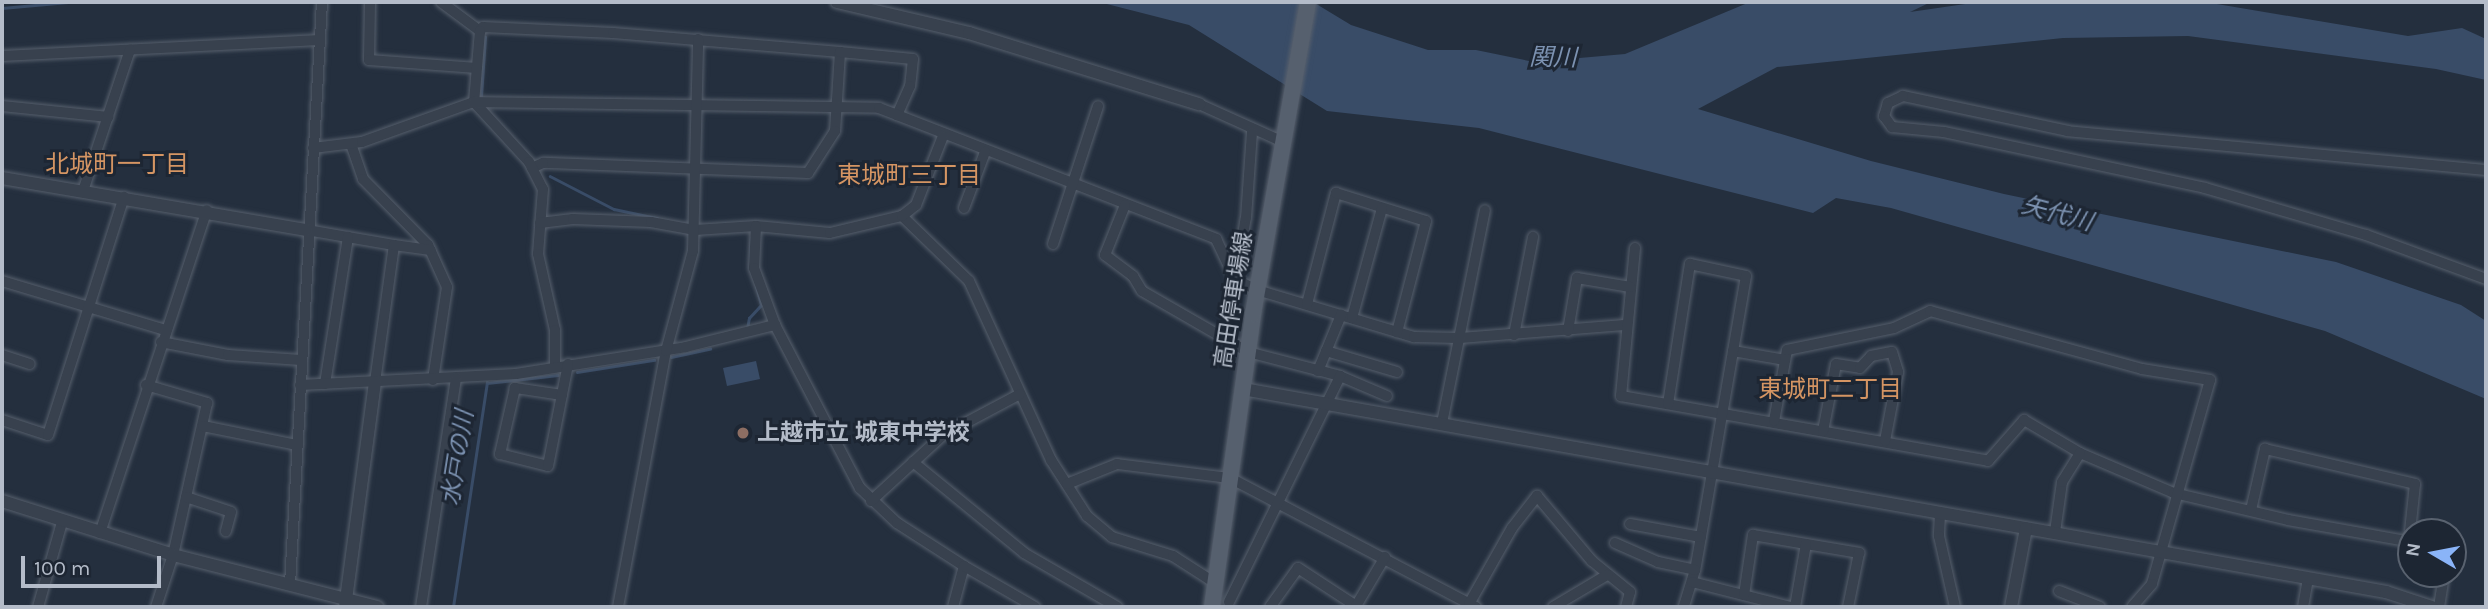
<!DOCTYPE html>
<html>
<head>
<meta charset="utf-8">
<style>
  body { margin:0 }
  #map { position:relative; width:2488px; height:609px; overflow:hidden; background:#242f3e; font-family:Karla,"Noto Sans JP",sans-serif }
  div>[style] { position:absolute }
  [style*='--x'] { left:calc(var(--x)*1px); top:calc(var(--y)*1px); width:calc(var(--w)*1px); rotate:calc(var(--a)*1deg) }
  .water>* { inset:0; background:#394c67 }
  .stream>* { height:2.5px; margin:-1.25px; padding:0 1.25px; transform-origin:1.25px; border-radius:1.25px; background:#394c67 }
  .roads { filter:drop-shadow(0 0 2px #565f6c) drop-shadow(0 0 2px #565f6c) }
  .minor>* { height:10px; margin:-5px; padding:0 5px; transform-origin:5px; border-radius:5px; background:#38414e }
  .tertiary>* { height:12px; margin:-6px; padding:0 6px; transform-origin:6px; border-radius:6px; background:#38414e }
  .primary>* { height:16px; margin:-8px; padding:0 8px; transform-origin:8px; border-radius:8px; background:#56606e }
  .dots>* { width:19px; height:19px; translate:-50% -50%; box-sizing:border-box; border:4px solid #1d2633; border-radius:50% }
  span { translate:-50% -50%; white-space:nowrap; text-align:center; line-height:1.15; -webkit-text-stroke:6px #1d2633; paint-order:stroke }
  .street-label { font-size:23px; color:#b4bcc9 }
  .poi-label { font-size:23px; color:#b4bcc9; font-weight:700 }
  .left { translate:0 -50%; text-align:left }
  .water-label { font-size:24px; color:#7c92b1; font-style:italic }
  .neighbourhood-label { font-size:24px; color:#d59563 }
  .frame { position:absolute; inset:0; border:4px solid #b4bcc9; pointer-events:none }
  .north { position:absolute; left:2397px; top:518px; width:70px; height:70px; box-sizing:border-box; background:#1d2633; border:2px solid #59626f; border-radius:50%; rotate:280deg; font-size:19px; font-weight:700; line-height:28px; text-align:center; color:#b4bcc9 }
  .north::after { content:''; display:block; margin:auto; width:24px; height:32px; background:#8ab4f8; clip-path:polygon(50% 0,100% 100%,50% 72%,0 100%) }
  .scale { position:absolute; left:21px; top:556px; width:140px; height:32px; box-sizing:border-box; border:4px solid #b4bcc9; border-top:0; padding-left:9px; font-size:21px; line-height:24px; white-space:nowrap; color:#b4bcc9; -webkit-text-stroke:5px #1d2633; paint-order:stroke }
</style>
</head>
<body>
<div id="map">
  <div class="water">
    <div style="clip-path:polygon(1099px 2px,1313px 2px,1351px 25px,1428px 50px,1476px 50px,1534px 62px,1625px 54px,1750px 2px,1931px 2px,1910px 12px,1979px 2px,2205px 2px,2408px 36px,2462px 28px,2486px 39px,2486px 80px,2436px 69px,2188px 36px,2063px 38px,1777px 67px,1698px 109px,1871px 161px,2004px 194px,2336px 262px,2461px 305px,2486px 321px,2486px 399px,2325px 331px,1891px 208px,1836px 198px,1813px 213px,1479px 128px,1327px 111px,1189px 25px)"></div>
    <div style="clip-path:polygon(756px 361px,760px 379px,727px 386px,723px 368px)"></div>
  </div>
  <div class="stream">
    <div style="--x:2;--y:8;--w:66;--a:-5.2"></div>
    <div style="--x:481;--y:96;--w:59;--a:-86.1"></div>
    <div style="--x:550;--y:176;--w:72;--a:27.3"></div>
    <div style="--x:614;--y:209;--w:44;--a:11.8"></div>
    <div style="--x:750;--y:263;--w:25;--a:-88"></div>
    <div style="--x:747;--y:329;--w:11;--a:-80"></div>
    <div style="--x:749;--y:318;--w:18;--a:-47"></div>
    <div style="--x:761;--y:305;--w:20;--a:-105"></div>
    <div style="--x:671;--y:357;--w:40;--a:-12"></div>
    <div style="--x:577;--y:372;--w:78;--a:-8.9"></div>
    <div style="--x:453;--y:607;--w:227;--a:-81.4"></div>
    <div style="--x:487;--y:383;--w:71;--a:-6.4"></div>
  </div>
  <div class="roads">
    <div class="minor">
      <div style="--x:370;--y:2;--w:58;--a:91"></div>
      <div style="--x:369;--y:60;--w:108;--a:4.2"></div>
      <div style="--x:441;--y:2;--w:49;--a:36.6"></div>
      <div style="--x:480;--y:31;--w:5;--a:-53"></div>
      <div style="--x:483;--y:27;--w:130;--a:2.6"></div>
      <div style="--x:613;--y:33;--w:228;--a:4.8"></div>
      <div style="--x:840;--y:52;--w:79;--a:93.6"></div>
      <div style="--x:835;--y:131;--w:50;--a:122.7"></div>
      <div style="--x:808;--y:173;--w:265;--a:-177.8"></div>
      <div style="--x:543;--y:163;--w:12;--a:156"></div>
      <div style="--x:480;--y:31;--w:71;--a:94.8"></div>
      <div style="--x:474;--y:102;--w:81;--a:47.5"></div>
      <div style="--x:529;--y:162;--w:30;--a:63"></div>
      <div style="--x:543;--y:189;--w:65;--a:94.4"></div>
      <div style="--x:538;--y:254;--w:78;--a:77.4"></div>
      <div style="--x:555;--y:330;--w:36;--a:90"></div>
      <div style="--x:840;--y:52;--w:73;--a:5.5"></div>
      <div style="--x:913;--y:59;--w:27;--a:96"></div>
      <div style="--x:910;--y:86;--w:32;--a:114"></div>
      <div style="--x:2;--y:56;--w:318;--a:-2.9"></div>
      <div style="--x:1199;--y:104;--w:92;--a:24.3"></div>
      <div style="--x:2;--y:106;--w:107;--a:5.9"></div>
      <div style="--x:351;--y:144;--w:37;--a:71"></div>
      <div style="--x:363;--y:179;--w:93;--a:45.4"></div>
      <div style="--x:428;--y:245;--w:46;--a:65.7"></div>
      <div style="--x:447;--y:287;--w:94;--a:98.6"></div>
      <div style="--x:313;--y:148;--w:49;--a:-7"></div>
      <div style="--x:362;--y:142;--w:119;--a:-19.7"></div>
      <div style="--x:474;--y:102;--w:405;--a:0.8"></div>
      <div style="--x:879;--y:108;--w:362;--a:21.2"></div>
      <div style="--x:1216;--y:239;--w:44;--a:64.6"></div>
      <div style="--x:1235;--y:279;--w:25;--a:27"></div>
      <div style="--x:1257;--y:290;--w:164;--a:16.7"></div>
      <div style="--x:1414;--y:337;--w:45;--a:1.3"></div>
      <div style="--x:1459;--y:338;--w:167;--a:-4.5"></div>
      <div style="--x:2486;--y:170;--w:420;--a:-174.7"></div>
      <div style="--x:2068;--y:131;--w:169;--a:-168"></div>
      <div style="--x:1903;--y:96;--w:17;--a:155"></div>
      <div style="--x:1888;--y:103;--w:14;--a:107"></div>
      <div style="--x:1884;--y:116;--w:14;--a:54"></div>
      <div style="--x:1892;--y:127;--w:52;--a:5.5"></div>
      <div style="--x:1944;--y:132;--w:267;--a:12.1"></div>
      <div style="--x:2205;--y:188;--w:168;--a:16.3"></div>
      <div style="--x:2366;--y:235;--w:128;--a:20.1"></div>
      <div style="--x:83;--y:191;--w:149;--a:-71.6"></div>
      <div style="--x:1125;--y:205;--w:54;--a:111.8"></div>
      <div style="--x:1105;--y:255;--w:35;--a:37"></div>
      <div style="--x:1133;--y:276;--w:17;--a:59"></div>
      <div style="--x:1142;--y:291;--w:122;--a:29.9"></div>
      <div style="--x:1248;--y:352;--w:95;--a:14.6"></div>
      <div style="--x:1340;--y:376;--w:51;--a:23.1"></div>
      <div style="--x:964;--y:208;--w:60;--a:-69.4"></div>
      <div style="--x:902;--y:216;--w:93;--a:44.1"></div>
      <div style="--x:969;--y:281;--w:197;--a:65.4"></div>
      <div style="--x:1051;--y:460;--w:67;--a:57.3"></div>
      <div style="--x:1087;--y:516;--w:33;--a:40"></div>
      <div style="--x:1112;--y:537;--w:64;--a:17.3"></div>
      <div style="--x:1173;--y:556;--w:50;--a:32.7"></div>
      <div style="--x:540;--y:223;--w:33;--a:-7"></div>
      <div style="--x:573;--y:219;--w:78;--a:2.2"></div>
      <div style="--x:651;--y:222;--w:45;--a:10.3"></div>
      <div style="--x:695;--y:230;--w:61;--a:-3.8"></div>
      <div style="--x:756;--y:226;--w:74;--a:5.4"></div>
      <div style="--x:830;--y:233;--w:74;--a:-13.3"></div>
      <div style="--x:902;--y:216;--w:18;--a:-38"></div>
      <div style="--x:916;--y:205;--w:74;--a:-68.6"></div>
      <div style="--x:756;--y:226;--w:42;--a:92.7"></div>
      <div style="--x:754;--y:268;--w:61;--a:69.8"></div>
      <div style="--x:775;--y:325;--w:184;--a:62.5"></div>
      <div style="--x:860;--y:488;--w:51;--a:43.4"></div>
      <div style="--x:897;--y:523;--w:80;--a:32.7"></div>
      <div style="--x:964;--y:566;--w:42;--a:105"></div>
      <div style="--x:307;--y:230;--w:88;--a:9.8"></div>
      <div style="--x:394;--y:245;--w:138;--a:97.9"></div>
      <div style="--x:1053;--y:244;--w:145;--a:-71.9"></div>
      <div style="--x:394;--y:245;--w:37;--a:8"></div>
      <div style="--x:1635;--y:248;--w:149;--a:95.4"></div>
      <div style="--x:1621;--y:396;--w:373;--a:10"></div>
      <div style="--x:1988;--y:461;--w:55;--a:-48.7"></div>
      <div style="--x:2024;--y:420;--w:65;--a:30.5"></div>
      <div style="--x:2080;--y:453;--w:102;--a:23.1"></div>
      <div style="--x:2174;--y:493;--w:117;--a:13.3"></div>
      <div style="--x:2288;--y:520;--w:125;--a:10.1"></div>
      <div style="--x:1230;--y:266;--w:16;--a:-50"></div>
      <div style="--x:1240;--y:254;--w:36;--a:-81"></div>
      <div style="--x:1246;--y:218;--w:86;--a:-86"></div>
      <div style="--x:2;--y:281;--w:170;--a:16.7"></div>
      <div style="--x:1307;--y:304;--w:115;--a:-75.4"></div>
      <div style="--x:1336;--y:193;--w:94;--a:17.3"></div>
      <div style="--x:1426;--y:221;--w:115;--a:104.6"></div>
      <div style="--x:1352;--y:318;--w:114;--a:-74.7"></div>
      <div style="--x:1568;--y:331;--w:54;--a:-80.4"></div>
      <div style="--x:1577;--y:278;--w:54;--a:9.6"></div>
      <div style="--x:1514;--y:335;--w:100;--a:-79"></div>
      <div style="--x:161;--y:342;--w:68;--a:11"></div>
      <div style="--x:228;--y:355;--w:73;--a:3.9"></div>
      <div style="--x:1326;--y:351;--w:74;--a:16.5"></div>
      <div style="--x:1733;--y:351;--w:53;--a:9.8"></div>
      <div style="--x:2;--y:355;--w:29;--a:18"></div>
      <div style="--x:1318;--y:371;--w:61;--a:-67.7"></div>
      <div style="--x:325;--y:384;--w:149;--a:-81.1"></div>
      <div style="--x:146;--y:385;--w:64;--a:16.4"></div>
      <div style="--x:207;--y:403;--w:156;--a:102.6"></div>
      <div style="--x:173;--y:555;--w:55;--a:108.1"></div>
      <div style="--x:300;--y:385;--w:216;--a:-2.9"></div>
      <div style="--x:516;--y:374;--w:172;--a:-9"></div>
      <div style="--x:686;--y:347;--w:92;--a:-13.9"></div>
      <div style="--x:562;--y:395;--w:48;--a:-171.5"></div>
      <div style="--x:515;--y:388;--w:68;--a:102.8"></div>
      <div style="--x:500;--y:454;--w:49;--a:14"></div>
      <div style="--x:548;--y:466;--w:104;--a:-78.9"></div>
      <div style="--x:1668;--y:404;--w:142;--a:-81.1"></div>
      <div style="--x:1690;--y:264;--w:57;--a:12.1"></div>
      <div style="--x:1746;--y:276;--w:298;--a:99.8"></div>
      <div style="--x:1695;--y:570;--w:39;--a:107"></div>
      <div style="--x:2;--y:420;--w:48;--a:18.1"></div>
      <div style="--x:48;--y:435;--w:250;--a:-72.3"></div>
      <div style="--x:1774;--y:421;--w:72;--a:-79.6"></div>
      <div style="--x:1787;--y:350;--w:109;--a:-11.6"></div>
      <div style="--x:1894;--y:328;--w:40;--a:-25"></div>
      <div style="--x:1930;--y:311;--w:220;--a:15.3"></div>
      <div style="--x:2142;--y:369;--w:69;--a:9.2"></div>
      <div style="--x:2210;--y:380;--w:212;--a:105.9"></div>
      <div style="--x:2152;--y:584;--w:30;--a:131"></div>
      <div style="--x:1442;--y:423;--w:217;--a:-78.6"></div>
      <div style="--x:203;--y:426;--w:95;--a:11.5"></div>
      <div style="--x:1823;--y:431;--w:68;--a:-79"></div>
      <div style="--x:1836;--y:364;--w:24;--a:9"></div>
      <div style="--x:1860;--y:368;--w:16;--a:-47"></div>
      <div style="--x:1871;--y:356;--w:21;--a:-11"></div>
      <div style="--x:1892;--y:352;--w:21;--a:73"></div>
      <div style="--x:1898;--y:372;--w:70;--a:100.7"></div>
      <div style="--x:913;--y:462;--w:144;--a:39.3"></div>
      <div style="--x:1024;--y:553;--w:108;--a:30.1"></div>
      <div style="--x:1067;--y:484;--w:54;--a:-21.8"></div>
      <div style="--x:1117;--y:464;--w:114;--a:7.1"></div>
      <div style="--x:1230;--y:478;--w:278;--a:27.7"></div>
      <div style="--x:186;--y:497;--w:47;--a:18.4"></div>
      <div style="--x:231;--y:512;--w:20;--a:105"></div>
      <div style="--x:871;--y:501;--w:98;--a:-42.5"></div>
      <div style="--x:943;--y:435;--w:87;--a:-28"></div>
      <div style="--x:2251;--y:510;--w:63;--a:-77.1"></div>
      <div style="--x:2265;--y:449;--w:154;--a:13.1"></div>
      <div style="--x:2415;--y:484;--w:57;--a:96"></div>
      <div style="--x:1940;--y:514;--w:22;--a:93"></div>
      <div style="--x:1939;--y:536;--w:73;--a:77.3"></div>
      <div style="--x:1630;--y:524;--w:72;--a:10.4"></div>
      <div style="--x:2055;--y:532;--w:50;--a:-82"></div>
      <div style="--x:2062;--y:482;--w:34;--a:-58"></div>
      <div style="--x:100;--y:533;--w:340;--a:-71.7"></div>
      <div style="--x:1615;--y:543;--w:47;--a:23.8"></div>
      <div style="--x:1658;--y:562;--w:38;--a:12"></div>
      <div style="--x:964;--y:566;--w:82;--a:30"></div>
      <div style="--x:1692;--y:582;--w:101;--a:14.3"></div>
      <div style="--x:290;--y:585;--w:584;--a:-86.86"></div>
      <div style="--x:2059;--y:591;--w:44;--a:21.3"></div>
      <div style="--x:1744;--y:595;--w:61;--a:-81.5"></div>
      <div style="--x:1753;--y:535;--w:108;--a:9.6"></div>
      <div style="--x:1859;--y:553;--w:55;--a:101.5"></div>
      <div style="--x:1229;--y:602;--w:252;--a:-63.8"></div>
      <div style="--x:1469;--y:604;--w:87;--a:-60.5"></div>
      <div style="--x:1512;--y:528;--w:41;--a:-52"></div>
      <div style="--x:1537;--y:496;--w:85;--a:49.8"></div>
      <div style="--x:1592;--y:561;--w:49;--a:39.2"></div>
      <div style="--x:1630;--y:592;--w:16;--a:105"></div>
      <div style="--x:38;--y:607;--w:88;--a:-74.2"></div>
      <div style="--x:421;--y:607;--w:231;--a:-81.3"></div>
      <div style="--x:618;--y:607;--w:260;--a:-79.4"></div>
      <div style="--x:666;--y:351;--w:104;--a:-74.9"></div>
      <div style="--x:693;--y:251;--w:212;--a:-88.6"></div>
      <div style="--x:1270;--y:607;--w:48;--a:-54.3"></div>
      <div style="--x:1298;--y:568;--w:69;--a:33.2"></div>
      <div style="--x:1356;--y:606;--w:57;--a:-59.4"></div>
      <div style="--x:1553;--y:607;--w:63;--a:-30.7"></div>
      <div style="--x:1795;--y:607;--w:64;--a:-80.1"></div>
      <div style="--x:2303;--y:607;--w:29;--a:-80"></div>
      <div style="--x:2439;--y:607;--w:33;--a:-81"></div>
    </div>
    <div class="tertiary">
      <div style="--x:837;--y:2;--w:136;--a:13.2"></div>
      <div style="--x:969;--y:33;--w:241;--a:17.2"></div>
      <div style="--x:2;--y:178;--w:309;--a:9.7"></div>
      <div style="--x:1243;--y:389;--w:1161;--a:10.07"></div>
      <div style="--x:2386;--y:592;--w:48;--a:18.1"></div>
      <div style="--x:2;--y:501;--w:179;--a:17.5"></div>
      <div style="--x:173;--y:555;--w:211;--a:14.3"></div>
      <div style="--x:345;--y:607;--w:227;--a:-82.4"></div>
      <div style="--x:2011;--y:607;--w:80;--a:-79.2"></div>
    </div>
    <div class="primary">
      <div style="--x:1212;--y:607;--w:296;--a:-82"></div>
      <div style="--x:1253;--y:314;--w:317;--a:-80"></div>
    </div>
  </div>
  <div class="dots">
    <div style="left:743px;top:433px;background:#8d6e63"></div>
  </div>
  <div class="street-label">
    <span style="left:1234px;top:300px;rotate:-81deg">高田停車場線</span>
  </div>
  <div class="poi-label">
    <span class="left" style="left:757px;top:433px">上越市立 城東中学校</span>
  </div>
  <div class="water-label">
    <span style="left:1553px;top:58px;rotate:1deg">関川</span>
    <span style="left:2057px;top:214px;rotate:15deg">矢代川</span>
    <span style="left:458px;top:458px;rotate:-81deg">水戸の川</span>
  </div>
  <div class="neighbourhood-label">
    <span style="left:117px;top:165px">北城町一丁目</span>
    <span style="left:909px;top:176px">東城町三丁目</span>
    <span style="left:1830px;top:390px">東城町二丁目</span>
  </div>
  <div class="frame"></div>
  <div class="north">N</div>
  <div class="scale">100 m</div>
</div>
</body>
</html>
